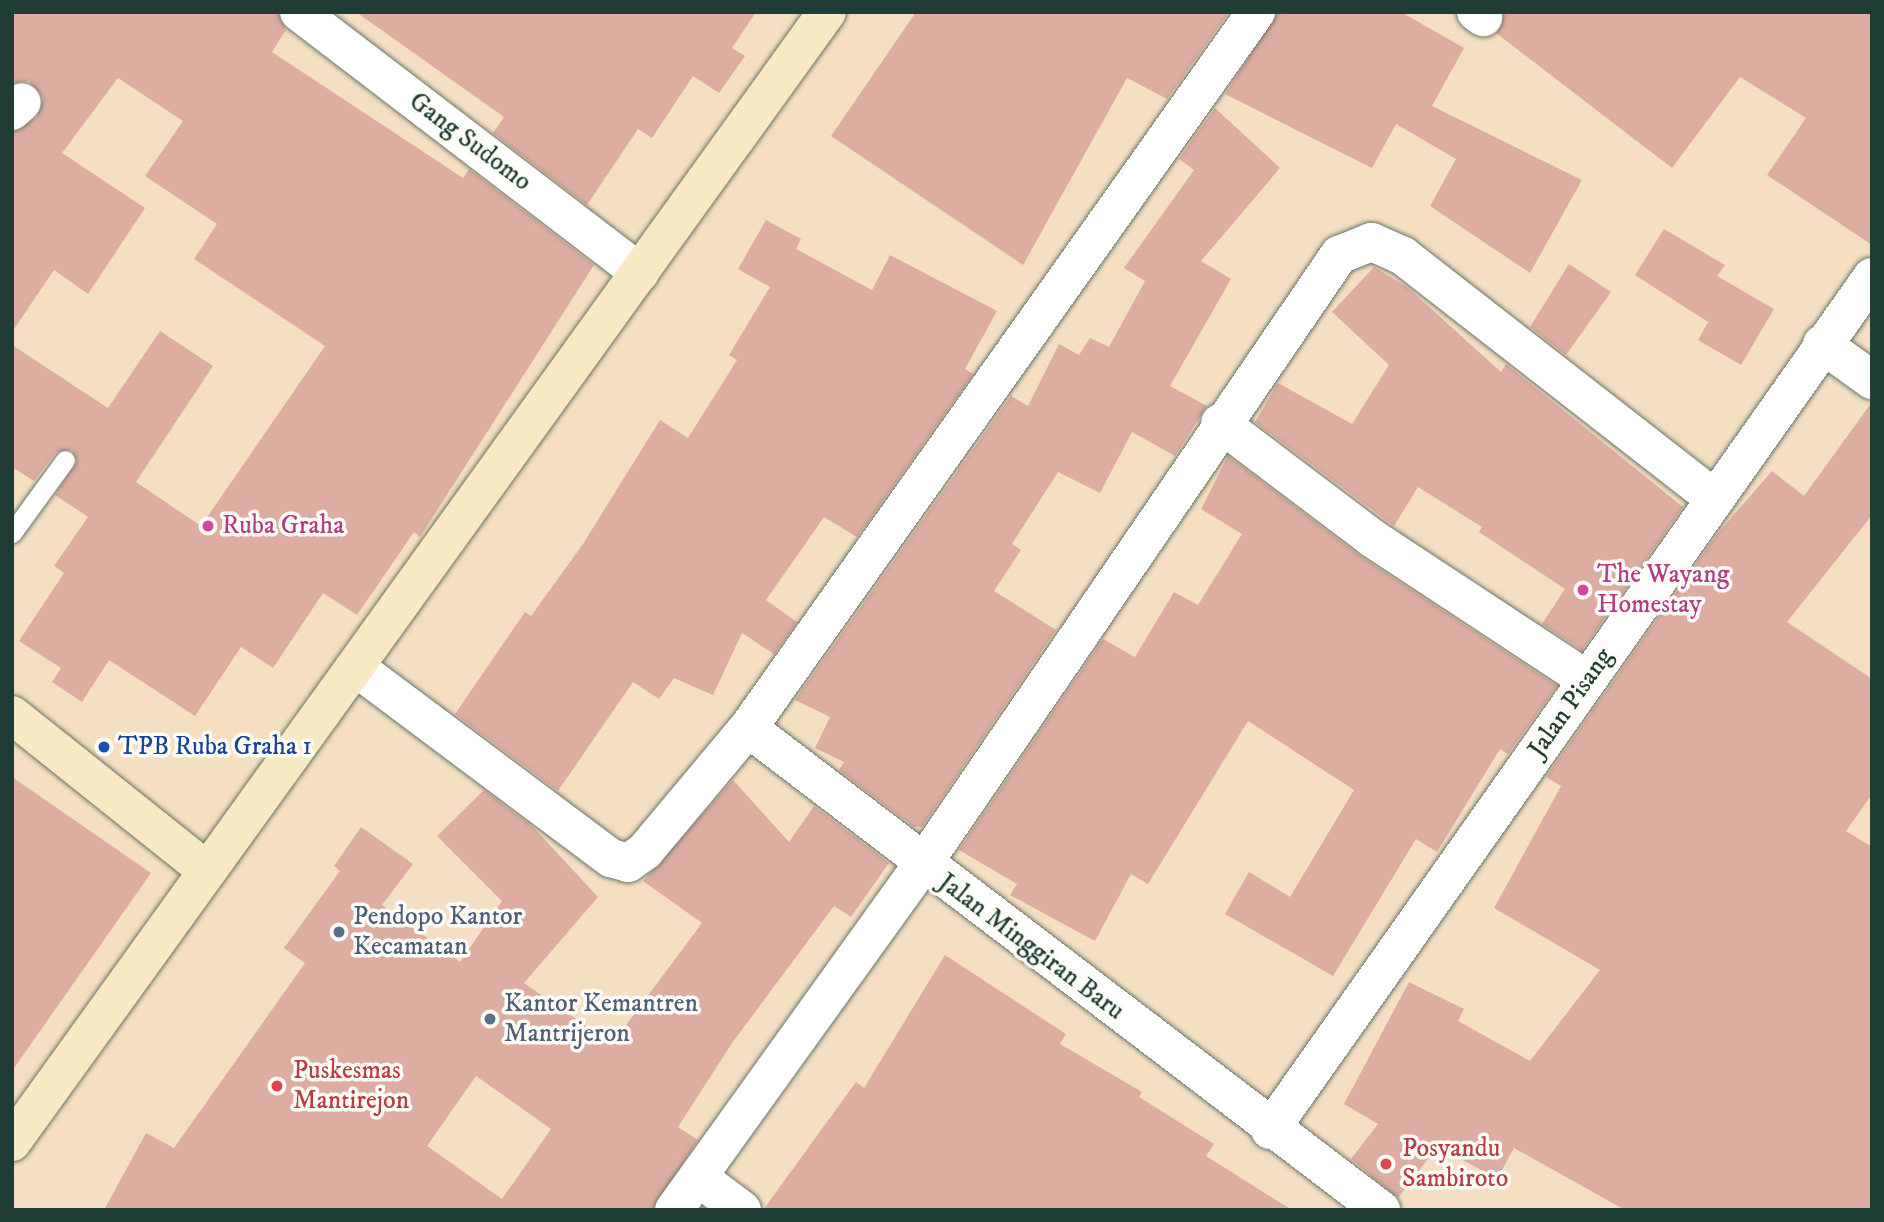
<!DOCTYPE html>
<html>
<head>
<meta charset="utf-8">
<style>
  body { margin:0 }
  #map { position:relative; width:1884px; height:1222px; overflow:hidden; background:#f4dfc2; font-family:"IM FELL DW Pica",serif }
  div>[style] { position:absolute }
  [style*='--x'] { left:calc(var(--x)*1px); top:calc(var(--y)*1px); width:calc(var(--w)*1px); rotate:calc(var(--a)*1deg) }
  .building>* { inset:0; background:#deada1 }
  .roads { filter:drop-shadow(0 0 2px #6a7666) drop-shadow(0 0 2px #6a7666) }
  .service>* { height:19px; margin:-9.5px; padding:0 9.5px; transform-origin:9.5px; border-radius:9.5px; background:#fff }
  .minor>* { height:38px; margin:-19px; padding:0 19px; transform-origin:19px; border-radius:19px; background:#fff }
  .secondary>* { height:38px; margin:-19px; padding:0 19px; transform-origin:19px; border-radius:19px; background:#f6e9c3 }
  .dots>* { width:19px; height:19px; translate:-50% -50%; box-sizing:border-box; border:4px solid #fdfcf7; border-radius:50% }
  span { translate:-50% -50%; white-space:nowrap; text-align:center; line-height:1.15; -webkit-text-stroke:7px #fdfcf7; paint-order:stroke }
  .street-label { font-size:26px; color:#1f3d34 }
  .hotel-label { font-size:26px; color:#b23c85 }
  .left { translate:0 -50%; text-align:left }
  .transit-label { font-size:26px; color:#164399 }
  .service-label { font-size:26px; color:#4e5e75 }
  .health-label { font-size:26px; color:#be3a42 }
  .frame { position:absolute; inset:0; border:14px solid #1f3d34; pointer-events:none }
</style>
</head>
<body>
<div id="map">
  <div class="building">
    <div style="clip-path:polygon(12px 12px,278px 12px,286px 30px,272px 52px,463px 178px,469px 169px,594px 265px,420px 537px,414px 532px,357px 615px,323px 593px,273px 668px,241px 647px,195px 716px,109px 660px,82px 702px,52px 682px,61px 668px,19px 641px,64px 573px,54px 566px,88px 517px,55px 495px,77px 462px,72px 450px,56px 452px,34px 481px,12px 467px,12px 345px,108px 408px,160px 331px,213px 366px,136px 482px,201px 526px,325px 346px,194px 259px,217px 224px,145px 176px,183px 121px,118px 78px,62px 153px,145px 208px,88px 294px,54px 270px,12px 332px,12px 132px,37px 118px,43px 98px,29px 81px,12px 83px)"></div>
    <div style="clip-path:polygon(356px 12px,756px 12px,732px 48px,745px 56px,719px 93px,693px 76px,652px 138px,638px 129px,587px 205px,493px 133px,504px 117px)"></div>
    <div style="clip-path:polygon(916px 12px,1229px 12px,1167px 99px,1127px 78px,1023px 265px,831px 136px)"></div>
    <div style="clip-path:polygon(1278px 12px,1401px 12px,1464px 48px,1432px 106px,1582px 180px,1530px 273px,1430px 206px,1456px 159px,1396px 124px,1372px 168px,1225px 94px)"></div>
    <div style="clip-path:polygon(1504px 12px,1872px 12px,1872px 245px,1767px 175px,1806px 118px,1740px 77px,1672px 168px,1496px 33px)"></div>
    <div style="clip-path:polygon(1215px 108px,1280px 168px,1201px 261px,1231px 279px,1170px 386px,1207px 406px,1175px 456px,1132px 432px,1100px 493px,1058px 472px,1012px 544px,1021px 550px,994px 591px,1056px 630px,922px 827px,914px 827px,839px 770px,844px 762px,815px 748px,830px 717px,795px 700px,1011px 396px,1028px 406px,1059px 344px,1079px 355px,1090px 338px,1109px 347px,1145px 281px,1124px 268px,1194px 170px,1179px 159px)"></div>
    <div style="clip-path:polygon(766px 220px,801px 239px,796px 249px,872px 290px,890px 255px,997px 311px,965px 369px,973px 374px,857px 537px,824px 517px,766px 600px,797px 622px,774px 654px,742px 633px,713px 695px,674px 678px,659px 699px,633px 682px,558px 791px,455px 714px,525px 612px,531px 616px,583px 544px,660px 420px,688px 438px,737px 360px,729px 355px,770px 287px,738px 269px)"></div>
    <div style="clip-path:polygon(1664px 229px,1725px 265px,1717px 276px,1774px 309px,1741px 365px,1698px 340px,1708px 322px,1635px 275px)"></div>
    <div style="clip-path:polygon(1569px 264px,1611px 292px,1566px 355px,1530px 327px)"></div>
    <div style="clip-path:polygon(1374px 267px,1407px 287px,1501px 372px,1506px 364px,1683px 507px,1582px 650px,1542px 624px,1565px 589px,1479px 532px,1482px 527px,1418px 487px,1394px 526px,1255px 422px,1278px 383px,1352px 424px,1389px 365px,1332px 312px)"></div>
    <div style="clip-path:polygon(1872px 402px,1872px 515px,1787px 622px,1872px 679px,1872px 794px,1846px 831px,1872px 847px,1872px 1210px,1625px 1210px,1514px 1148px,1497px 1179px,1438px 1146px,1398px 1198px,1351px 1159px,1378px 1124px,1344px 1104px,1409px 982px,1464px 1009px,1458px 1021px,1530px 1061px,1600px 970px,1494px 908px,1561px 786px,1546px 777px,1718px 533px,1772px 471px,1804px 496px)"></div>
    <div style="clip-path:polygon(1228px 456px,1360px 556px,1557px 686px,1508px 754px,1500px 749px,1437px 852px,1416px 839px,1333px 976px,1225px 914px,1249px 872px,1290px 897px,1354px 790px,1248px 721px,1148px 884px,1131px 874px,1095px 941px,1010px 895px,1017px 884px,959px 850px,1103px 639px,1135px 657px,1174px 592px,1198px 605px,1242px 534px,1201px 509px)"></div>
    <div style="clip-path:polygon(12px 777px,151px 873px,12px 1071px)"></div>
    <div style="clip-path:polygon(evenodd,733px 780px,789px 842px,814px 806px,889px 863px,851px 917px,834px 906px,732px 1043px,678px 1127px,698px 1140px,652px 1210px,104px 1210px,146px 1133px,174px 1148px,305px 963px,284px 948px,340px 871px,334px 866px,361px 827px,413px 864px,382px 905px,460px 962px,502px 901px,437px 836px,484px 790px,533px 827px,598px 897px,524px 983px,612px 1044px,702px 923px,643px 881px,733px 780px,476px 1076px,551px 1129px,502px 1199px,427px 1146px,476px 1076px)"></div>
    <div style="clip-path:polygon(945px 955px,1066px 1034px,1060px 1044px,1142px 1092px,1139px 1097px,1214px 1144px,1206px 1156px,1292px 1210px,763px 1210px,856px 1082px,864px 1088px)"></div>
  </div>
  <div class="roads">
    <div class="service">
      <div style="--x:12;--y:533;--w:90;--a:-54"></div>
    </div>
    <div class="minor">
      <div style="--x:299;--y:12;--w:429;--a:37.4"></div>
      <div style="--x:1476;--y:12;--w:9;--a:36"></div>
      <div style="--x:12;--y:111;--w:13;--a:-42"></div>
      <div style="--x:1822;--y:344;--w:62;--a:35.8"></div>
      <div style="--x:1220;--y:423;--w:191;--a:37.1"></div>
      <div style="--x:1372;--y:538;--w:258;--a:33.4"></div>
      <div style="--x:358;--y:669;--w:316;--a:36.8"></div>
      <div style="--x:611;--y:858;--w:18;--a:16"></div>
      <div style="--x:628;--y:863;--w:21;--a:-35"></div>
      <div style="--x:645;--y:851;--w:160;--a:-50.1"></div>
      <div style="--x:748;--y:728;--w:878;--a:-54.64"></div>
      <div style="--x:748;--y:728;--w:796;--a:37.29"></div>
      <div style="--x:1270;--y:1130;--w:1044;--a:-54.79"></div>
      <div style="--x:698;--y:1177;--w:55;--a:36.9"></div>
      <div style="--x:674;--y:1210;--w:426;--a:-54.3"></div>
      <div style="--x:923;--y:864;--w:738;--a:-55.66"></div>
      <div style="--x:1339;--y:255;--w:35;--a:-22"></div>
      <div style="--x:1372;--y:242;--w:34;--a:24"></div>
      <div style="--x:1403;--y:256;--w:394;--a:37.9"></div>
    </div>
    <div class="secondary">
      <div style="--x:12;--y:715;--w:247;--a:38.6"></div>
      <div style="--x:12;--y:1142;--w:1393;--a:-54.2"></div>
    </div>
  </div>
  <div class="dots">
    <div style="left:208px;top:526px;background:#d1479c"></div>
    <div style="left:1583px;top:590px;background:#d1479c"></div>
    <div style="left:104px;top:747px;background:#1a4fb4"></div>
    <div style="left:339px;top:932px;background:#5c6f8a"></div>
    <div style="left:490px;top:1019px;background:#5c6f8a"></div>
    <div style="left:277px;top:1086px;background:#e0444e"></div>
    <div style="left:1386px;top:1164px;background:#e0444e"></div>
  </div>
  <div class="street-label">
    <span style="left:470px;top:142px;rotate:37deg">Gang Sudomo</span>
    <span style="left:1571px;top:703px;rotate:-55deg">Jalan Pisang</span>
    <span style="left:1031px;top:947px;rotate:37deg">Jalan Minggiran Baru</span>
  </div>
  <div class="hotel-label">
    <span class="left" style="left:222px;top:526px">Ruba Graha</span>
    <span class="left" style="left:1597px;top:590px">The Wayang<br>Homestay</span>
  </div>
  <div class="transit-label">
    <span class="left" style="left:118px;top:747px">TPB Ruba Graha 1</span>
  </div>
  <div class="service-label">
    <span class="left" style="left:353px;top:932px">Pendopo Kantor<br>Kecamatan</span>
    <span class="left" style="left:504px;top:1019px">Kantor Kemantren<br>Mantrijeron</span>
  </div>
  <div class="health-label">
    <span class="left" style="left:293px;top:1086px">Puskesmas<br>Mantirejon</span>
    <span class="left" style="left:1402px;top:1164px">Posyandu<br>Sambiroto</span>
  </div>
  <div class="frame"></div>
</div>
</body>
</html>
